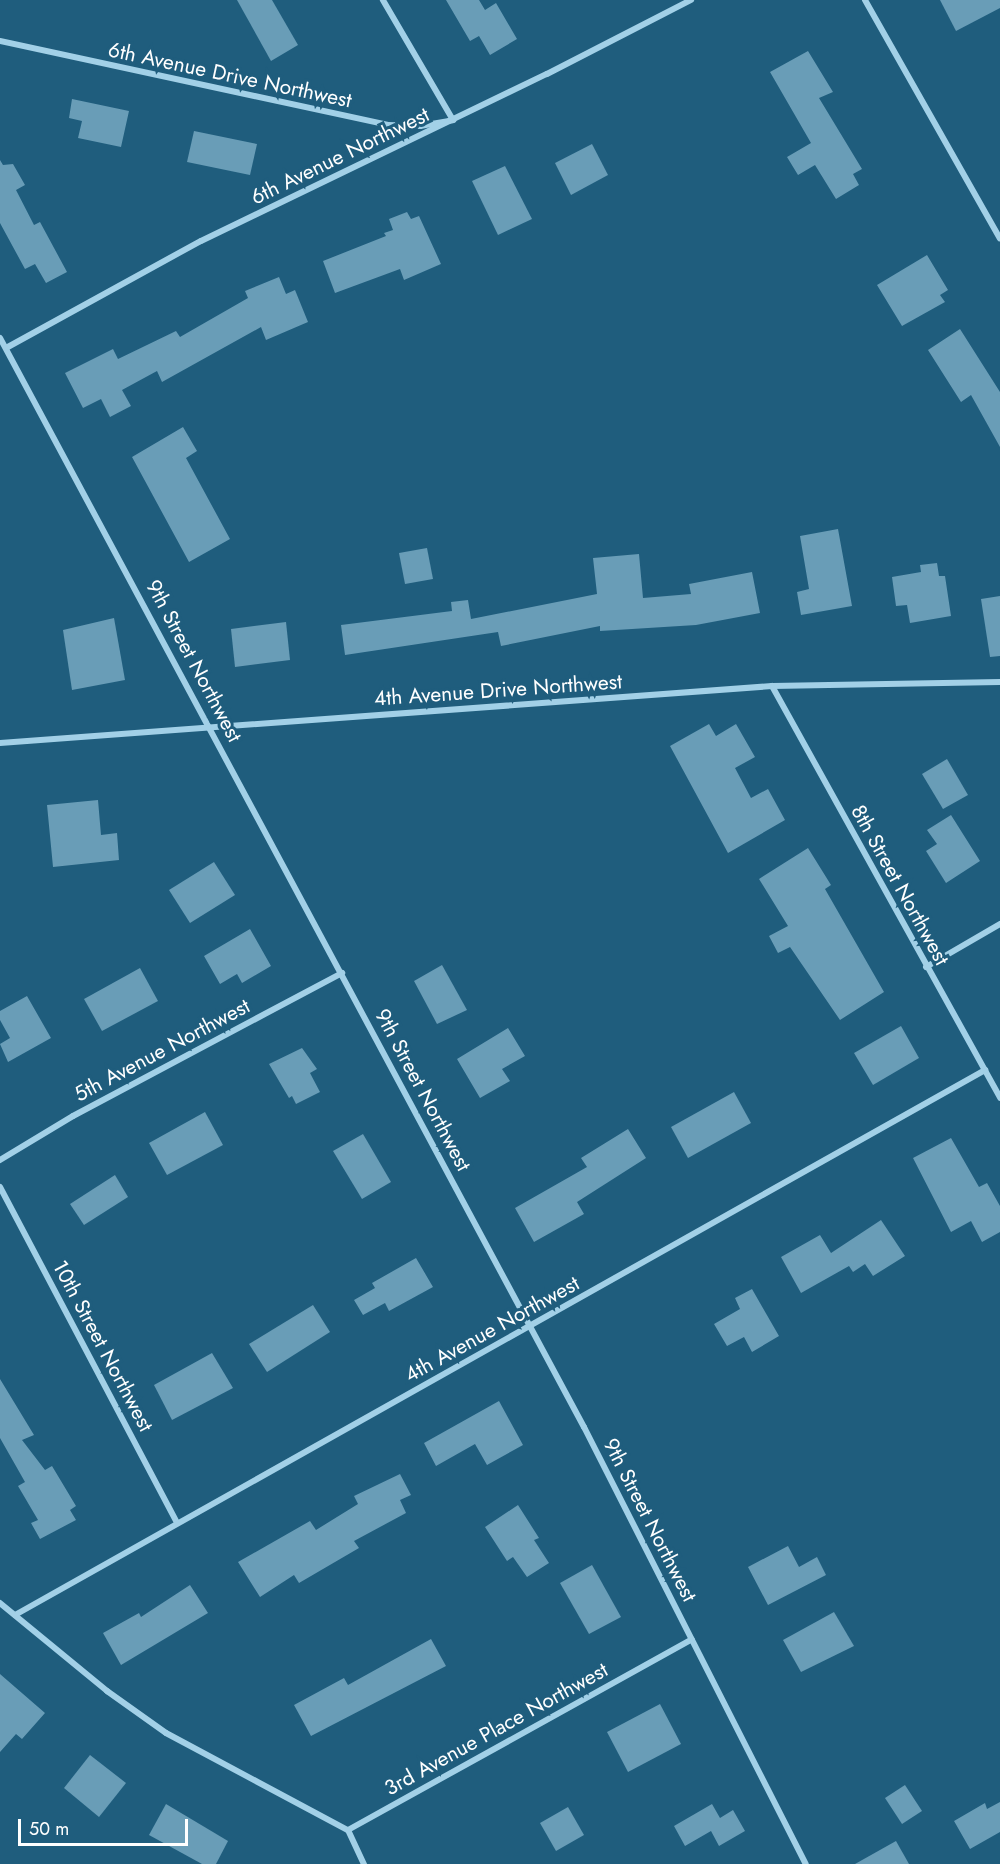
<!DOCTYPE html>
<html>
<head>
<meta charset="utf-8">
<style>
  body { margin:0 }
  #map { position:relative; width:1000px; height:1864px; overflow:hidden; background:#1f5d7d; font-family:Jost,sans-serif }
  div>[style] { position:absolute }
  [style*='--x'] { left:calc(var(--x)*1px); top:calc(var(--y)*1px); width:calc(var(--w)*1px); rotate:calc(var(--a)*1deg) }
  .building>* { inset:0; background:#699db7 }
  .street>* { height:6px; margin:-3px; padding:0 3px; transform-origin:3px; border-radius:3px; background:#a2d0e7 }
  span { translate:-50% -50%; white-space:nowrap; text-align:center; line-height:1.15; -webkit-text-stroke:6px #1f5d7d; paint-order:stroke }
  .street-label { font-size:21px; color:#fff }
  .scale { position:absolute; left:18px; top:1819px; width:170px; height:27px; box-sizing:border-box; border:3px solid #fff; border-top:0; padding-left:8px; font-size:18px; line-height:21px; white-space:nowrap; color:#fff; -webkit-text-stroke:4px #1f5d7d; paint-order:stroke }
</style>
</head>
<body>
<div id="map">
  <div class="building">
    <div style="clip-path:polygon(237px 0,272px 0,298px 45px,271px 61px)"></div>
    <div style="clip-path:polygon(446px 0,479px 0,485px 10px,496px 3px,517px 39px,490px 55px,479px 36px,470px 41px)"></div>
    <div style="clip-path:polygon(940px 0,1000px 0,1000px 8px,956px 31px)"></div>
    <div style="clip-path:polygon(808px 51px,833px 92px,819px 98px,862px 169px,853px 174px,859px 185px,836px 199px,815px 165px,798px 175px,787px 157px,811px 143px,770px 72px)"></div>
    <div style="clip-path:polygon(72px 99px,129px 111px,121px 147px,78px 138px,82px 121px,69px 118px)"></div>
    <div style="clip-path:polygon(194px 131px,257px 144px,250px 175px,187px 162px)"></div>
    <div style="clip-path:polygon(592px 144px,608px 175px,571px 195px,555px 163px)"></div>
    <div style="clip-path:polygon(0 160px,3px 165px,13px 164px,25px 185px,16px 190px,34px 225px,40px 222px,67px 272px,46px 283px,35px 264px,25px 269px,0 223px)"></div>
    <div style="clip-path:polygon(505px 166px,532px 219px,498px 235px,472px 181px)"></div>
    <div style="clip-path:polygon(407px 212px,411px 219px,419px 216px,441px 264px,404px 280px,400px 269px,335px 293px,323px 261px,386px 236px,384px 233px,393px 230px,389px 219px)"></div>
    <div style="clip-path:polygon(927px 255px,948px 290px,940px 295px,945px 302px,902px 326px,877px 285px)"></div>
    <div style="clip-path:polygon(279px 277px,286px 294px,295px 290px,308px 322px,266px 340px,261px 327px,162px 382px,157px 371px,122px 390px,131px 406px,110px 417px,101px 399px,83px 408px,65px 373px,113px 349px,118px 359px,176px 331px,180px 337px,248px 298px,245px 291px)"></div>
    <div style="clip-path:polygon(960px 329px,1000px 392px,1000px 447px,971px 395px,961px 402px,928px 350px)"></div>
    <div style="clip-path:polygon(183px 427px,197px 451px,186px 458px,230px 539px,189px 562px,132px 457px)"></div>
    <div style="clip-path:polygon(838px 529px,852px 606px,801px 615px,797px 592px,809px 589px,800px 536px)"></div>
    <div style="clip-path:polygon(427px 548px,433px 579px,405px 584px,399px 553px)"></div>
    <div style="clip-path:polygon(639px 554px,643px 598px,691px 594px,689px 584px,752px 572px,760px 613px,696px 625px,600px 631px,600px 626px,501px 646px,498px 632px,345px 655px,341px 625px,452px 611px,451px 602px,468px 600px,471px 619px,597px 594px,593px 558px)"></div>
    <div style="clip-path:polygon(937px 563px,939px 576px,945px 576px,951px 616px,910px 623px,907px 605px,896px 606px,892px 577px,921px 572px,920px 565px)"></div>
    <div style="clip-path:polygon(1000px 596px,1000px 656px,990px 657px,981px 599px)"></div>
    <div style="clip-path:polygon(114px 618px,125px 680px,72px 690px,63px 630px)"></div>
    <div style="clip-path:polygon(286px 622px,290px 660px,235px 667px,231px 629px)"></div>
    <div style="clip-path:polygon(709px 724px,716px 736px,736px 724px,755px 757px,735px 768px,751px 798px,768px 789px,785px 820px,728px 853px,670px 746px)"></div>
    <div style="clip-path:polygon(947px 759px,968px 795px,943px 809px,922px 774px)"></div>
    <div style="clip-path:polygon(98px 800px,101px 835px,117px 833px,119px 860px,53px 867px,47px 805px)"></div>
    <div style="clip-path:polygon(951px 815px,980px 861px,946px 883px,926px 851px,937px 844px,927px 830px)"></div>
    <div style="clip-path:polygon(808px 848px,831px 885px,825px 889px,884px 992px,840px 1020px,790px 947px,778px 953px,769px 936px,788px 926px,759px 879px)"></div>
    <div style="clip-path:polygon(214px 862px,235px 895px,190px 923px,169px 890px)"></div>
    <div style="clip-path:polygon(250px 929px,271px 966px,242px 983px,237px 974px,220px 984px,204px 956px)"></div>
    <div style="clip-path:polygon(442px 965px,467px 1010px,437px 1024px,414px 981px)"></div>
    <div style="clip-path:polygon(140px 968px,158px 1001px,102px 1031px,84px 999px)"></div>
    <div style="clip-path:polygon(27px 996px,51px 1038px,8px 1062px,0 1044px,10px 1038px,0 1020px,0 1011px)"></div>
    <div style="clip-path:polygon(901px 1026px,919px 1058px,873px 1085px,854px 1053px)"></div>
    <div style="clip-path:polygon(508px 1028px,525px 1056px,502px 1069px,510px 1081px,480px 1098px,457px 1059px)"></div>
    <div style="clip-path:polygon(302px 1048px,317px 1069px,310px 1073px,320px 1092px,296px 1104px,292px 1096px,289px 1098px,269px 1064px)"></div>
    <div style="clip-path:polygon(734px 1092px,751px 1123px,688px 1158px,671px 1127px)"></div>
    <div style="clip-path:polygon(205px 1112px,223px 1145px,167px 1175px,149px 1143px)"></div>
    <div style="clip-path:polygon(628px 1129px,646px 1158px,577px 1202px,584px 1214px,534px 1242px,515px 1208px,587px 1167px,581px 1158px)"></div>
    <div style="clip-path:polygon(363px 1134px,391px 1182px,362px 1199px,333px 1151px)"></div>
    <div style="clip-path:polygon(951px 1138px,979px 1187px,987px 1183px,1000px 1206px,1000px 1232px,982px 1242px,971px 1221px,951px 1232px,913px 1158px)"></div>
    <div style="clip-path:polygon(115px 1175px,128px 1197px,84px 1225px,70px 1204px)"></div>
    <div style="clip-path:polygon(881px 1220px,905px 1256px,873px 1276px,865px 1264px,853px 1272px,849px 1266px,801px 1293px,781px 1257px,820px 1235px,831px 1253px)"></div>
    <div style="clip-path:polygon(416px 1258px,433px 1287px,389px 1311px,385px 1303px,363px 1315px,354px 1300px,375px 1288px,372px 1283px)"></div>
    <div style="clip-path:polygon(752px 1289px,779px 1336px,752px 1352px,744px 1337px,727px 1346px,714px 1324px,740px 1309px,735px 1298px)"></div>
    <div style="clip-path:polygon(313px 1305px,330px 1332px,267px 1372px,249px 1344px)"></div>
    <div style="clip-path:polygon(212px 1353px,233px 1388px,172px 1420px,154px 1385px)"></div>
    <div style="clip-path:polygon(0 1379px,34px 1435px,22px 1440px,45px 1470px,52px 1466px,76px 1506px,70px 1510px,76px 1520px,40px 1539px,31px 1523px,38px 1520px,18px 1486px,25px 1482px,0 1438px)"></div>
    <div style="clip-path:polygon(499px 1401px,523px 1445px,487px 1465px,475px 1444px,436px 1466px,424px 1443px)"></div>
    <div style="clip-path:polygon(400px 1474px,411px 1495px,400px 1500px,406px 1513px,354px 1541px,359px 1548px,299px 1583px,294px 1575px,260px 1597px,238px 1562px,310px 1521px,316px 1530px,358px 1504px,354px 1496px)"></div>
    <div style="clip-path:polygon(518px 1505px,539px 1538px,534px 1540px,549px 1563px,527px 1577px,513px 1557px,507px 1561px,485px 1527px)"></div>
    <div style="clip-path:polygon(788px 1546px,799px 1567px,817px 1557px,826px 1575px,768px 1605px,748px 1567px)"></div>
    <div style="clip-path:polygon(592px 1565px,621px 1617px,589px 1634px,560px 1583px)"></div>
    <div style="clip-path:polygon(190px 1585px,208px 1613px,121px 1665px,103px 1633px,139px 1613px,141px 1617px)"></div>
    <div style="clip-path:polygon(834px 1612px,854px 1646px,801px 1672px,783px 1640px)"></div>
    <div style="clip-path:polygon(431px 1639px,446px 1666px,311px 1736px,294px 1705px,344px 1678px,348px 1685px)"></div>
    <div style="clip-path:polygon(0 1674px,45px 1713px,22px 1739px,16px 1734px,0 1752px)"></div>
    <div style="clip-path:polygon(660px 1704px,681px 1744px,628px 1772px,607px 1732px)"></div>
    <div style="clip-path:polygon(90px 1755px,126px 1783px,99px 1817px,64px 1788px)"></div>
    <div style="clip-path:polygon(905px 1785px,922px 1811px,902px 1824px,885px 1798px)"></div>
    <div style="clip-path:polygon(1000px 1802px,1000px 1832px,970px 1849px,954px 1821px,985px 1803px,987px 1809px)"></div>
    <div style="clip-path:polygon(166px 1804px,228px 1841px,216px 1864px,202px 1864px,149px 1835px)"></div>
    <div style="clip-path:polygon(712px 1804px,720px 1818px,733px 1810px,745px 1831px,719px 1846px,711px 1831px,685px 1846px,674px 1826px)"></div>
    <div style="clip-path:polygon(568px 1807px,584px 1835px,556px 1851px,540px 1823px)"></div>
    <div style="clip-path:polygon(896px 1841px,909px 1864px,855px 1864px)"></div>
  </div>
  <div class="street">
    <div style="--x:865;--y:0;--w:274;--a:60.5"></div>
    <div style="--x:0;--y:41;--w:397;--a:12.2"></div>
    <div style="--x:388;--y:125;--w:32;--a:2"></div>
    <div style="--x:420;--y:126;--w:34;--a:-10"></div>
    <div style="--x:453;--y:120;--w:139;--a:-120.3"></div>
    <div style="--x:0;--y:338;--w:1236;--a:61.8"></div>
    <div style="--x:584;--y:1427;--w:490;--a:63.1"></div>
    <div style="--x:6;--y:348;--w:222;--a:-28.8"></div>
    <div style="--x:201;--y:241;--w:384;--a:-25.8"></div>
    <div style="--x:547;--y:74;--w:162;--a:-27.2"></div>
    <div style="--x:772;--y:686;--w:471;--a:61"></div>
    <div style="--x:0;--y:743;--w:774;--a:-4.22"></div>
    <div style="--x:772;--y:686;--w:228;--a:-1"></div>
    <div style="--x:926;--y:967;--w:86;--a:-30.2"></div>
    <div style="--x:0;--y:1160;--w:85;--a:-31.1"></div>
    <div style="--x:73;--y:1116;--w:305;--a:-28"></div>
    <div style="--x:0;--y:1187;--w:378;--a:62.2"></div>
    <div style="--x:0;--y:1603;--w:139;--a:39.4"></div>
    <div style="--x:107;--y:1691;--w:72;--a:35.4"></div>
    <div style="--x:166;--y:1733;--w:206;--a:28.1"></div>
    <div style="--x:15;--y:1615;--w:1113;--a:-29.33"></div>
    <div style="--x:348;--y:1830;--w:393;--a:-29"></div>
    <div style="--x:348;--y:1830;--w:38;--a:65"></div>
  </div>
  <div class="street-label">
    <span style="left:230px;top:75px;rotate:12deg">6th Avenue Drive Northwest</span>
    <span style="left:340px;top:156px;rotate:-26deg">6th Avenue Northwest</span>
    <span style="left:194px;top:661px;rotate:62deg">9th Street Northwest</span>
    <span style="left:498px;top:690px;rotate:-4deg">4th Avenue Drive Northwest</span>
    <span style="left:900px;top:885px;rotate:61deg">8th Street Northwest</span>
    <span style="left:162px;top:1050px;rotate:-28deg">5th Avenue Northwest</span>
    <span style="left:423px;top:1090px;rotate:62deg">9th Street Northwest</span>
    <span style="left:492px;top:1329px;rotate:-29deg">4th Avenue Northwest</span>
    <span style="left:103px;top:1346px;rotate:62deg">10th Street Northwest</span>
    <span style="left:650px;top:1520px;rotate:63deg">9th Street Northwest</span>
    <span style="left:496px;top:1729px;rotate:-29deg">3rd Avenue Place Northwest</span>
  </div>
  <div class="scale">50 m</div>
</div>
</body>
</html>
